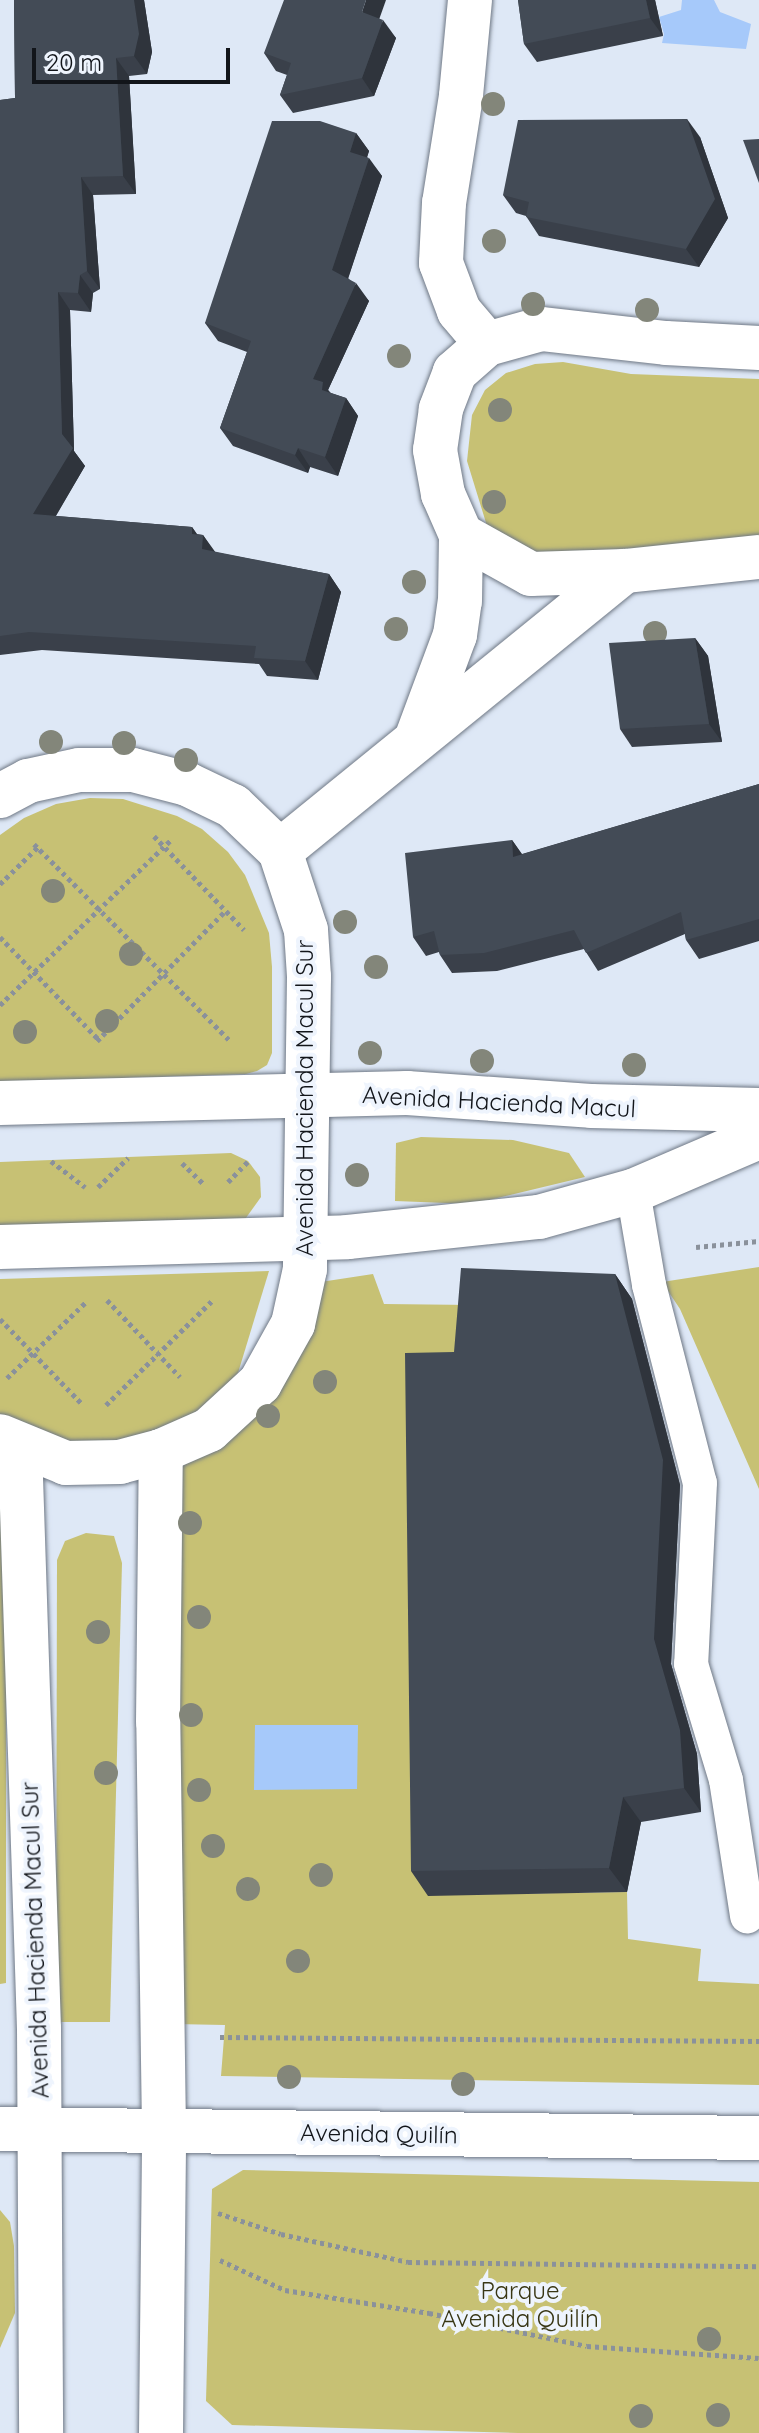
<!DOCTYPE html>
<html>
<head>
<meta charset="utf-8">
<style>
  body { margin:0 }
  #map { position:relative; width:759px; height:2433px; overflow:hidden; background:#dee8f6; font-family:Quicksand,sans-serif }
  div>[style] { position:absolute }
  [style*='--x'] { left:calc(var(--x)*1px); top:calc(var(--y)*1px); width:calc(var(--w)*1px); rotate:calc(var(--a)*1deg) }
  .green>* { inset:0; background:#c7c174 }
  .water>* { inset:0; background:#a6c9fa }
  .path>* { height:5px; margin-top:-2.5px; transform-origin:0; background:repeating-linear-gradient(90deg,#8a919b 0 4px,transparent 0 8px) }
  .roads { filter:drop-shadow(0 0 2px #6f7885) drop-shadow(0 0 2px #6f7885) }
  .service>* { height:34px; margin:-17px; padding:0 17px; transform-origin:17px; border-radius:17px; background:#fff }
  .minor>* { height:44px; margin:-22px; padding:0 22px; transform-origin:22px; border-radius:22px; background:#fff }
  .secondary>* { height:44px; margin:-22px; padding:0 22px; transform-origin:22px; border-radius:22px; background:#fff }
  .trees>* { width:24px; height:24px; margin:-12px; border-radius:50%; background:#83867a }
  .wall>* { inset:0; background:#3a404a }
  .shaded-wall>* { inset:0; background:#2f343c }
  .building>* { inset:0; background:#434b56 }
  span { translate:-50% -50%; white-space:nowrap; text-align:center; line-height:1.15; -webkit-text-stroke:8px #eef4fd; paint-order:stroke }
  .street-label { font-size:24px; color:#12151a }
  .park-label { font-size:24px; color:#383614 }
  .scale { position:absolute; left:32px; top:48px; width:198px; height:36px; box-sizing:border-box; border:4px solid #12151a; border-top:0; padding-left:10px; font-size:24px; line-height:28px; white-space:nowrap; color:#12151a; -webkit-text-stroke:6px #eef4fd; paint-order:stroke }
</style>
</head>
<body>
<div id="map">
  <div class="green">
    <div style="clip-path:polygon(563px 362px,631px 374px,759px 379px,759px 540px,723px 546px,537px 553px,487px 526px,467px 461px,472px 415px,485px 390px,506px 373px,535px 364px)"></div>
    <div style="clip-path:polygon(90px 798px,123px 799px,177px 816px,202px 829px,228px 852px,245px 875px,269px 933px,272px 967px,272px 1053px,267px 1065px,257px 1071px,246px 1074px,0 1082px,0 835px,24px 818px,56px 804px)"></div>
    <div style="clip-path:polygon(421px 1137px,513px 1140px,569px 1153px,585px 1177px,472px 1204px,395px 1201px,396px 1143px)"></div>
    <div style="clip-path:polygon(231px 1153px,248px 1161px,260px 1177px,261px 1197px,243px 1222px,0 1233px,0 1162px)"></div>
    <div style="clip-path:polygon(759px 1267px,759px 1489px,680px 1309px,662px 1282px)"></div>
    <div style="clip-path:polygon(269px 1271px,238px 1373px,205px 1409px,168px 1433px,65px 1448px,0 1421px,0 1279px)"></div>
    <div style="clip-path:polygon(373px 1274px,384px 1304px,473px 1305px,428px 1895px,627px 1892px,628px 1939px,701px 1949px,698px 1981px,759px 1984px,759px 2085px,221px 2076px,225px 2025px,174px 2024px,182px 1465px,314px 1283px)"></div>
    <div style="clip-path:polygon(0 1462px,6px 1468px,6px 1983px,0 1984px)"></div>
    <div style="clip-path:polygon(86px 1533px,114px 1536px,122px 1563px,110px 2022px,56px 2022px,57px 1560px,65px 1541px)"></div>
    <div style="clip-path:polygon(243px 2170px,759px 2182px,759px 2433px,518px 2433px,232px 2425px,206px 2401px,212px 2189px)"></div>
    <div style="clip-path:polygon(0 2210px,10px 2222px,14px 2246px,15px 2313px,0 2348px)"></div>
  </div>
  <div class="water">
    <div style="clip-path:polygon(682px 0,714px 0,720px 12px,751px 24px,746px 49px,662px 43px,664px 34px,659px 17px,681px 10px)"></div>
    <div style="clip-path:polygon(255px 1725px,358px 1725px,357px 1789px,254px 1790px)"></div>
  </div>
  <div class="path">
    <div style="--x:154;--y:836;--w:130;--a:46.2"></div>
    <div style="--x:34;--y:844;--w:278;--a:45.1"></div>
    <div style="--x:0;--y:884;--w:54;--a:-44.3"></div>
    <div style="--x:0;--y:937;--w:143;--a:46.1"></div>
    <div style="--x:0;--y:1005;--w:239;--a:-44"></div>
    <div style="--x:97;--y:1041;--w:182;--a:-45.4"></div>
    <div style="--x:51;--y:1161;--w:43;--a:37.4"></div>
    <div style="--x:182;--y:1163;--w:30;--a:44"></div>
    <div style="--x:228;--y:1182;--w:29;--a:-46"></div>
    <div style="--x:98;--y:1187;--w:42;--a:-44"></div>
    <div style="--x:696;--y:1247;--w:63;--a:-5.4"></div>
    <div style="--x:107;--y:1300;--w:106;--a:46.5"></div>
    <div style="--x:0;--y:1319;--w:120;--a:46"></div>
    <div style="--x:7;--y:1378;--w:110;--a:-43.9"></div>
    <div style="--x:106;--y:1405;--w:150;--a:-44.5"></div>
    <div style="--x:220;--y:2037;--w:539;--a:0.43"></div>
    <div style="--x:218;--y:2213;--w:66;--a:18.4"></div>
    <div style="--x:281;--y:2234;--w:130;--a:12.4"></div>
    <div style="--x:408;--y:2262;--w:351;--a:0.7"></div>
    <div style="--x:220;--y:2260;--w:72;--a:24.8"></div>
    <div style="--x:285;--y:2290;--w:146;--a:9.1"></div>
    <div style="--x:429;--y:2313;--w:161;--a:11.8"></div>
    <div style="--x:587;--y:2346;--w:172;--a:4"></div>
  </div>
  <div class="roads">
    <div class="service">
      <div style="--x:633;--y:1191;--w:95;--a:80.3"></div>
      <div style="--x:649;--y:1285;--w:204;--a:75.6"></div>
      <div style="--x:700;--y:1483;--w:181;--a:92.8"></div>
      <div style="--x:691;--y:1664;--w:121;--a:73.2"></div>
      <div style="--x:726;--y:1780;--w:138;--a:81.2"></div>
    </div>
    <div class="minor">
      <div style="--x:470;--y:0;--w:96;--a:95.4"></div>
      <div style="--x:461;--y:96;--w:108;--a:99"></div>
      <div style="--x:444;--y:203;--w:60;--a:92.9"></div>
      <div style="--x:441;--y:263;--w:51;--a:69.4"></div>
      <div style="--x:459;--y:311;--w:43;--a:49.7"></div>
      <div style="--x:759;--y:348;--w:93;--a:-176.9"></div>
      <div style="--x:666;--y:343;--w:126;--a:-173.6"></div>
      <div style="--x:541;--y:329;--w:56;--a:164.5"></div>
      <div style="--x:487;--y:344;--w:43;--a:138.8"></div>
      <div style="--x:455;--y:372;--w:40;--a:111"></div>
      <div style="--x:441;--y:409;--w:41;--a:98.3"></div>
      <div style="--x:435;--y:450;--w:45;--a:79.7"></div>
      <div style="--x:443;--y:494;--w:45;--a:66.3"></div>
      <div style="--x:461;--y:535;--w:80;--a:29.1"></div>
      <div style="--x:531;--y:574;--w:94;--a:-1.8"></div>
      <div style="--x:625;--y:571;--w:135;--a:-6"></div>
      <div style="--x:417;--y:737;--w:109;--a:-69.6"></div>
      <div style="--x:455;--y:635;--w:34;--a:-82"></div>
      <div style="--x:460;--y:601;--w:66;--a:-89.1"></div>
      <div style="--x:0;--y:796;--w:32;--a:-28"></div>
      <div style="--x:28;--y:781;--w:52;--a:-12.2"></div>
      <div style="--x:79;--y:770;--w:54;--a:0"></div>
      <div style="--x:133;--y:770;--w:56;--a:14.5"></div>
      <div style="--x:187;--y:784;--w:51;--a:25.6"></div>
      <div style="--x:233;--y:806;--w:65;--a:43.8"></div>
      <div style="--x:280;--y:851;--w:83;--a:71.8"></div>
      <div style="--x:306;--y:930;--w:47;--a:86.3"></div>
      <div style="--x:309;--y:977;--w:292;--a:90.8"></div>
      <div style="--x:305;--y:1269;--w:56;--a:102.3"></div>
      <div style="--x:293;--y:1324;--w:68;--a:119.2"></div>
      <div style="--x:260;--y:1383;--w:69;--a:137.3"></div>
      <div style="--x:209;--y:1430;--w:52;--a:156.4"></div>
      <div style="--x:161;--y:1451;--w:42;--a:165"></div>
      <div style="--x:120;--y:1462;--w:54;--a:178.9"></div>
      <div style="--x:66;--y:1463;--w:71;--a:-157.8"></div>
      <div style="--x:280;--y:851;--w:444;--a:-39.1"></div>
      <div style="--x:0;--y:1103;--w:407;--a:-1.4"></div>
      <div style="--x:407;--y:1093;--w:184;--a:4"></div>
      <div style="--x:591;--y:1106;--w:168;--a:1.4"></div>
      <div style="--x:0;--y:1247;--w:348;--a:-1.6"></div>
      <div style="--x:348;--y:1237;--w:192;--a:-6"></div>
      <div style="--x:539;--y:1217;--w:98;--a:-15.5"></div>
      <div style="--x:633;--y:1191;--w:137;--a:-23.2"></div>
      <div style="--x:20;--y:1447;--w:582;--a:88.13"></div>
      <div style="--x:39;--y:2029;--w:404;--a:89.7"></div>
      <div style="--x:161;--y:2433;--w:302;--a:-89.4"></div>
      <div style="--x:164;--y:2131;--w:409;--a:-90.8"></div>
      <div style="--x:158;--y:1722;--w:271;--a:-89.4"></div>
    </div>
    <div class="secondary">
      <div style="--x:0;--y:2129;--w:759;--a:0.68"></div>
    </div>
  </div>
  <div class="trees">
    <div style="left:493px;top:104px"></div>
    <div style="left:494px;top:241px"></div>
    <div style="left:533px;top:304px"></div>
    <div style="left:647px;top:310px"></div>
    <div style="left:399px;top:356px"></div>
    <div style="left:500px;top:410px"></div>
    <div style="left:494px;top:502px"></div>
    <div style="left:414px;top:582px"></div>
    <div style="left:396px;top:629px"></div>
    <div style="left:655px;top:633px"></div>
    <div style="left:51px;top:742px"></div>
    <div style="left:124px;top:743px"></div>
    <div style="left:186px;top:760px"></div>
    <div style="left:53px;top:891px"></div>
    <div style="left:345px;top:922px"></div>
    <div style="left:131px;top:954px"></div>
    <div style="left:376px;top:967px"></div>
    <div style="left:107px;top:1021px"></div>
    <div style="left:25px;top:1032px"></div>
    <div style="left:370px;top:1053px"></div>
    <div style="left:482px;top:1061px"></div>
    <div style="left:634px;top:1065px"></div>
    <div style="left:357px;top:1175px"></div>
    <div style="left:325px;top:1382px"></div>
    <div style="left:268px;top:1416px"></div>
    <div style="left:190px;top:1523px"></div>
    <div style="left:199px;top:1617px"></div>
    <div style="left:98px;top:1632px"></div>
    <div style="left:191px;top:1715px"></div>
    <div style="left:106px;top:1773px"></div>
    <div style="left:199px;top:1790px"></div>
    <div style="left:213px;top:1846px"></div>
    <div style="left:321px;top:1875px"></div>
    <div style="left:248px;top:1889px"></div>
    <div style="left:298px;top:1961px"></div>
    <div style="left:289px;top:2077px"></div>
    <div style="left:463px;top:2084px"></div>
    <div style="left:709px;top:2339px"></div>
    <div style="left:718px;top:2415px"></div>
    <div style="left:641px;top:2416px"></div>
  </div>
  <div class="wall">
    <div style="clip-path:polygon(14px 0,144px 0,152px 52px,147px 74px,129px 76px,136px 194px,93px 195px,100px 289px,93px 293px,91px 312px,70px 310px,74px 451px,85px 466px,56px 516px,192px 527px,197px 534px,203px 535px,214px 552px,329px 574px,341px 592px,318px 680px,267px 676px,259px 664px,42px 650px,0 655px,0 100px,15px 98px)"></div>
    <div style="clip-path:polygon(518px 0,655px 0,663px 36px,537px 62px,524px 44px)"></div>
    <div style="clip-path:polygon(379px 19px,396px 38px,374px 96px,293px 113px,280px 95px,287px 75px,276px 71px,264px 53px)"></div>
    <div style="clip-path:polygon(356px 133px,369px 151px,367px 157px,382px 176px,348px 278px,369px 301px,328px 390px,331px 393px,346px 398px,358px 416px,338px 476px,310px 467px,308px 473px,233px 446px,220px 428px,247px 352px,218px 341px,205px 323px)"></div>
    <div style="clip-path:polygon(700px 137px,728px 218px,699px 267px,539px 236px,526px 216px,516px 213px,503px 195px)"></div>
    <div style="clip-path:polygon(695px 638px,708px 656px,722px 742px,632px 747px,620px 729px)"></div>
    <div style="clip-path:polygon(759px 784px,759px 941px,699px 959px,686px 940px,685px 934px,598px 971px,584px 949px,497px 971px,452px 973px,440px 955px,439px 952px,426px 956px,413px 937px,512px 840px,522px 854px)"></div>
    <div style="clip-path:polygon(615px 1274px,632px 1299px,680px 1485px,671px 1664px,697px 1754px,701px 1812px,641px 1822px,627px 1892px,428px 1896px,411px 1871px)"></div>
  </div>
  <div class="shaded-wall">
    <div style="clip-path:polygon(134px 0,144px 0,152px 52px,147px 74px,134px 56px)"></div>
    <div style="clip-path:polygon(366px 0,386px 0,375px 31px,362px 12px)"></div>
    <div style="clip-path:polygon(646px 0,655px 0,663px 36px,650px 18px)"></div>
    <div style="clip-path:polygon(383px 20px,396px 38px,374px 96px,362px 78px)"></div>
    <div style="clip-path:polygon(116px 58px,129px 76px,136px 194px,123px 176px)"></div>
    <div style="clip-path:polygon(687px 119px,700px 137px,728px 218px,699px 267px,686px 249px)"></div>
    <div style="clip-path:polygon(356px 133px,369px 151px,363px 170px,350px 152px)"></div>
    <div style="clip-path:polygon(369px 158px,382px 176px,345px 288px,332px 270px)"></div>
    <div style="clip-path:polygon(81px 177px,93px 195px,100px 289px,87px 271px)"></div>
    <div style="clip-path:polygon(80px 275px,93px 293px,91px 312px,78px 293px)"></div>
    <div style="clip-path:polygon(356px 283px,369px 301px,328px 390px,336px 401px,325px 397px,313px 379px)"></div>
    <div style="clip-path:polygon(58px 292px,70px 310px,74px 451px,85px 466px,46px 532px,33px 514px,62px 434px)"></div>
    <div style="clip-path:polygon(346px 398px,358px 416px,338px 476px,325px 457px)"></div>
    <div style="clip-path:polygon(298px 448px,310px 467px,308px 473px,295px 455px)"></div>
    <div style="clip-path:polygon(192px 527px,202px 542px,203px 535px,216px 553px,215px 568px,192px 534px)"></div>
    <div style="clip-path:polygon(329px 574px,341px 592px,318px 680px,305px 661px)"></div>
    <div style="clip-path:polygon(695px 638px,708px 656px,722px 742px,709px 724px)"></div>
    <div style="clip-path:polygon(512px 840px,525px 859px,513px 857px)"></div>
    <div style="clip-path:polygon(615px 1274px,632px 1299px,680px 1485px,671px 1664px,697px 1754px,701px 1812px,684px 1788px,654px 1639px)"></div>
    <div style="clip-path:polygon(623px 1797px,641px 1822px,627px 1892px,609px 1868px)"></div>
  </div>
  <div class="building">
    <div style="clip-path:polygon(14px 0,134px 0,139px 34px,134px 56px,116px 58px,123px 176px,81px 177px,87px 271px,80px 275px,78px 293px,58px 292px,62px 434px,73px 448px,33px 514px,192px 527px,192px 534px,203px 535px,202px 549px,329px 574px,305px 661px,254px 658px,256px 646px,29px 632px,0 636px,0 100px,15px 98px)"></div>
    <div style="clip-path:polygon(284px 0,366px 0,362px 12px,383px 20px,362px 78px,280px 95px,291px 63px,264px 53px)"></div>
    <div style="clip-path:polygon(518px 0,646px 0,650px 18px,524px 44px)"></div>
    <div style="clip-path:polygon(687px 119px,715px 199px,686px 249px,526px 217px,529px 202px,503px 195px,518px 120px)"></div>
    <div style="clip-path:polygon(272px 121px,320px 121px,356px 133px,350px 152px,369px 158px,332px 270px,356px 283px,313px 379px,323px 382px,322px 390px,346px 398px,325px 457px,298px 448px,295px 455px,220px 428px,251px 341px,205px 323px)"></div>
    <div style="clip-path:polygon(759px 139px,759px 183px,743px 140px)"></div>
    <div style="clip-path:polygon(695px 638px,709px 724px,620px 729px,609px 643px)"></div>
    <div style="clip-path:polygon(759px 784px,759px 919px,686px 940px,681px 912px,586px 953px,574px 930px,484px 953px,440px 955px,434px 931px,413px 937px,405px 853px,512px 840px,513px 857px)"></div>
    <div style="clip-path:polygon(461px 1268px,615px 1274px,663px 1460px,654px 1639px,680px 1730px,684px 1788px,623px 1797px,609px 1868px,411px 1871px,405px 1353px,454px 1352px)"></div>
  </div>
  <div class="street-label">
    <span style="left:305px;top:1098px;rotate:-90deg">Avenida Hacienda Macul Sur</span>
    <span style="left:499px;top:1102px;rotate:3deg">Avenida Hacienda Macul</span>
    <span style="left:35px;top:1940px;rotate:-92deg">Avenida Hacienda Macul Sur</span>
    <span style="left:379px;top:2134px;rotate:1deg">Avenida Quilín</span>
  </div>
  <div class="park-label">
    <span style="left:520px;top:2305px">Parque<br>Avenida Quilín</span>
  </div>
  <div class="scale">20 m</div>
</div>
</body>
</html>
